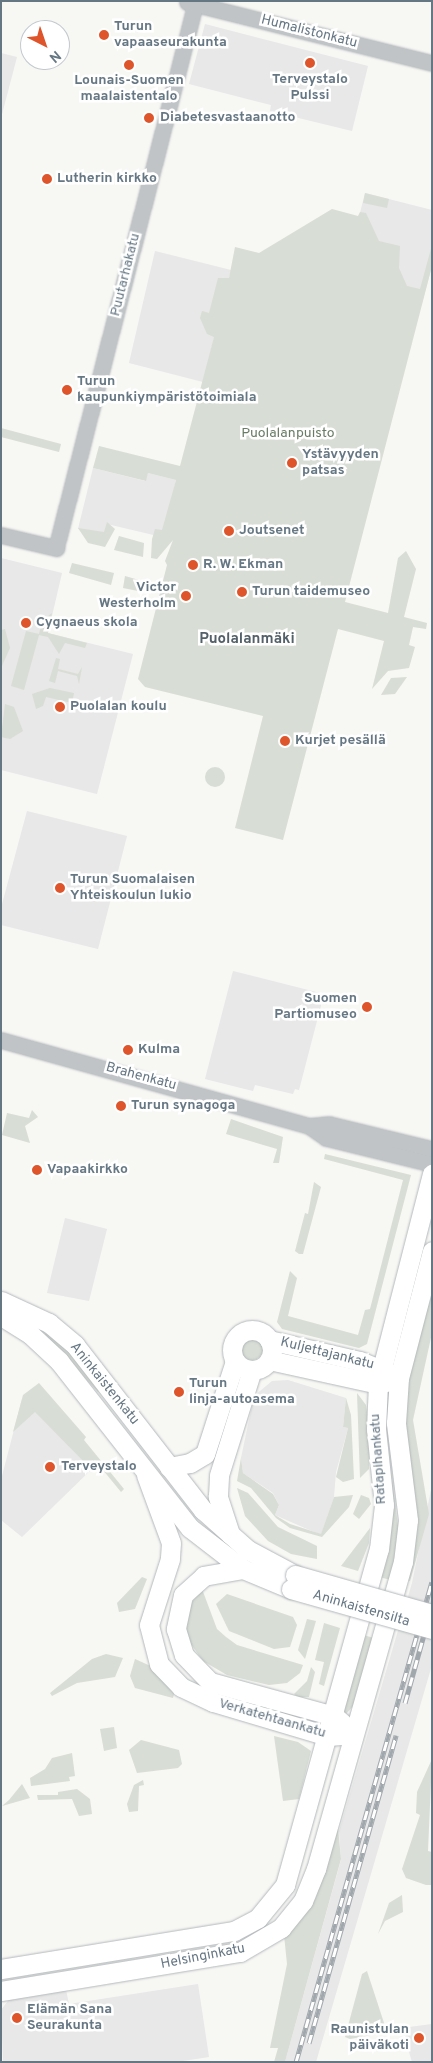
<!DOCTYPE html>
<html>
<head>
<meta charset="utf-8">
<style>
  body { margin:0 }
  #map { position:relative; width:433px; height:2063px; overflow:hidden; background:#f7f7f4; font-family:Overpass,sans-serif }
  div>[style] { position:absolute }
  [style*='--x'] { left:calc(var(--x)*1px); top:calc(var(--y)*1px); width:calc(var(--w)*1px); rotate:calc(var(--a)*1deg) }
  .built>* { inset:0; background:#e7e8e7 }
  .green>* { inset:0; background:#d8ddd5 }
  .round { border-radius:50% }
  .roads { filter:drop-shadow(0 0 1px #b3b8bb) drop-shadow(0 0 1px #b3b8bb) }
  .minor>* { height:15px; margin:-7.5px; padding:0 7.5px; transform-origin:7.5px; border-radius:7.5px; background:#c0c4c7 }
  .major>* { height:19px; margin:-9.5px; padding:0 9.5px; transform-origin:9.5px; border-radius:9.5px; background:#fff }
  .major>.ring { margin:-9.5px; padding:0; box-sizing:content-box; background:none; border:19px solid #fff; border-radius:50% }
  .rail>* { height:5px; margin-top:-2.5px; transform-origin:0; background:repeating-linear-gradient(90deg,#fff 0 9px,#a1a8ad 0 18px); box-sizing:border-box; border-block:1px solid #a1a8ad }
  .bridges { filter:drop-shadow(0 0 1px #b3b8bb) drop-shadow(0 0 1px #b3b8bb) }
  .major-bridge>* { height:19px; margin:-9.5px; padding:0 9.5px; transform-origin:9.5px; border-radius:9.5px; background:#fff }
  .dots>* { width:14px; height:14px; translate:-50% -50%; box-sizing:border-box; border:2px solid #fff; border-radius:50% }
  span { translate:-50% -50%; white-space:nowrap; text-align:center; line-height:1.15; -webkit-text-stroke:5px #fff; paint-order:stroke }
  .poi-label { font-size:14px; color:#667784; font-weight:700 }
  .left { translate:0 -50%; text-align:left }
  .right { translate:-100% -50%; text-align:right }
  .street-label { font-size:14px; color:#667784 }
  .park-label { font-size:14px; color:#6a7b65 }
  .neighbourhood-label { font-size:15px; color:#546069; font-weight:700 }
  .frame { position:absolute; inset:0; border:2px solid #667784; pointer-events:none }
  .north { position:absolute; left:20px; top:20px; width:50px; height:50px; box-sizing:border-box; background:#fff; border:1px solid #c2c9ce; border-radius:50%; rotate:139deg; font-size:14px; font-weight:700; line-height:20px; text-align:center; color:#667784 }
  .north::after { content:''; display:block; margin:auto; width:18px; height:22px; background:#de552c; clip-path:polygon(50% 0,100% 100%,50% 72%,0 100%) }
</style>
</head>
<body>
<div id="map">
  <div class="built">
    <div style="clip-path:polygon(205px 24px,368px 66px,352px 131px,270px 111px,271px 105px,189px 84px)"></div>
    <div style="clip-path:polygon(1px 53px,17px 57px,1px 118px)"></div>
    <div style="clip-path:polygon(365px 193px,432px 210px,432px 266px,421px 307px,359px 217px)"></div>
    <div style="clip-path:polygon(155px 251px,231px 270px,203px 382px,129px 363px)"></div>
    <div style="clip-path:polygon(93px 468px,145px 481px,148px 473px,176px 480px,162px 537px,107px 524px,104px 535px,78px 529px)"></div>
    <div style="clip-path:polygon(1px 558px,62px 573px,48px 633px,133px 654px,97px 794px,1px 770px)"></div>
    <div style="clip-path:polygon(27px 811px,127px 836px,98px 949px,1px 925px,1px 908px)"></div>
    <div style="clip-path:polygon(233px 971px,324px 994px,299px 1090px,295px 1089px,293px 1094px,255px 1085px,253px 1091px,205px 1079px)"></div>
    <div style="clip-path:polygon(65px 1218px,107px 1229px,89px 1301px,47px 1293px)"></div>
    <div style="clip-path:polygon(288px 1380px,346px 1398px,343px 1427px,348px 1428px,336px 1472px,334px 1497px,321px 1535px,275px 1515px,279px 1505px,273px 1493px,243px 1473px,241px 1458px,254px 1396px,272px 1381px)"></div>
    <div style="clip-path:polygon(22px 1399px,97px 1464px,22px 1537px,1px 1520px,1px 1480px)"></div>
    <div style="clip-path:polygon(432px 1485px,432px 1665px,316px 2062px,285px 2062px,341px 1860px,339px 1831px,412px 1583px)"></div>
    <div style="clip-path:polygon(198px 1984px,209px 2057px,176px 2062px,3px 2062px,1px 2010px,10px 1998px,66px 1990px,69px 2004px)"></div>
    <div style="clip-path:polygon(432px 2024px,432px 2062px,412px 2062px,402px 2028px)"></div>
  </div>
  <div class="green">
    <div style="clip-path:polygon(365px 193px,389px 199px,387px 208px,363px 203px)"></div>
    <div style="clip-path:polygon(332px 209px,358px 216px,360px 212px,366px 213px,379px 241px,400px 246px,399px 268px,407px 286px,420px 289px,432px 245px,432px 266px,345px 602px,388px 613px,398px 558px,406px 551px,416px 569px,404px 617px,427px 623px,426px 629px,413px 627px,409px 645px,415px 647px,409px 668px,388px 671px,372px 689px,384px 641px,338px 629px,283px 840px,235px 828px,263px 716px,145px 687px,138px 679px,167px 565px,165px 561px,173px 540px,157px 559px,151px 558px,152px 539px,155px 529px,162px 530px,176px 480px,148px 473px,146px 481px,93px 468px,99px 446px,180px 466px,214px 337px,207px 334px,200px 318px,202px 311px,209px 313px,218px 278px,229px 278px,235px 247px,259px 253px)"></div>
    <div style="clip-path:polygon(1px 428px,61px 444px,59px 452px,1px 437px)"></div>
    <div style="clip-path:polygon(107px 522px,115px 529px,105px 547px,88px 543px,78px 528px,104px 532px)"></div>
    <div style="clip-path:polygon(119px 536px,144px 543px,143px 557px,114px 550px)"></div>
    <div style="clip-path:polygon(72px 563px,114px 573px,111px 585px,69px 573px)"></div>
    <div style="clip-path:polygon(125px 576px,139px 580px,138px 589px,144px 590px,149px 583px,148px 593px,123px 588px)"></div>
    <div style="clip-path:polygon(52px 613px,48px 633px,87px 643px,85px 648px,65px 643px,59px 654px,48px 637px,39px 635px,24px 690px,11px 686px,26px 631px,39px 634px,42px 621px)"></div>
    <div style="clip-path:polygon(5px 629px,10px 648px,1px 668px,1px 630px)"></div>
    <div style="clip-path:polygon(56px 658px,60px 659px,58px 669px,78px 674px,82px 667px,79px 684px,77px 676px,58px 671px,55px 683px,49px 681px)"></div>
    <div style="clip-path:polygon(407px 677px,395px 694px,381px 695px,391px 678px)"></div>
    <div style="clip-path:polygon(50px 688px,74px 693px,72px 703px,46px 697px,43px 706px,36px 709px,32px 694px)"></div>
    <div style="clip-path:polygon(5px 704px,14px 707px,23px 731px,10px 739px,1px 737px)"></div>
    <div class="round" style="left:205px;top:767px;width:20px;height:20px"></div>
    <div style="clip-path:polygon(32px 1110px,38px 1117px,25px 1126px,30px 1143px,2px 1135px,7px 1113px,29px 1118px)"></div>
    <div style="clip-path:polygon(231px 1119px,283px 1137px,279px 1163px,273px 1163px,277px 1149px,226px 1134px)"></div>
    <div style="clip-path:polygon(325px 1154px,411px 1175px,367px 1344px,359px 1348px,282px 1329px,277px 1322px,290px 1271px,297px 1278px,288px 1316px,358px 1335px,365px 1310px,370px 1309px,403px 1180px,324px 1159px)"></div>
    <div style="clip-path:polygon(314px 1182px,321px 1187px,303px 1254px,299px 1254px,295px 1251px,305px 1213px,308px 1214px)"></div>
    <div style="clip-path:polygon(432px 1276px,432px 1333px,413px 1420px,429px 1514px,410px 1581px,404px 1580px,402px 1412px,413px 1351px,430px 1300px)"></div>
    <div style="clip-path:polygon(48px 1329px,102px 1388px,98px 1392px,44px 1336px)"></div>
    <div class="round" style="left:241px;top:1338px;width:22px;height:22px"></div>
    <div style="clip-path:polygon(39px 1383px,86px 1437px,84px 1440px,124px 1489px,121px 1492px,98px 1464px,92px 1470px,35px 1412px,13px 1432px,23px 1395px)"></div>
    <div style="clip-path:polygon(357px 1393px,366px 1405px,369px 1426px,369px 1469px,360px 1478px)"></div>
    <div style="clip-path:polygon(346px 1398px,351px 1415px,354px 1479px,343px 1482px,336px 1477px,348px 1428px,343px 1427px)"></div>
    <div style="clip-path:polygon(241px 1458px,243px 1473px,273px 1494px,279px 1505px,275px 1515px,290px 1524px,321px 1534px,334px 1497px,353px 1495px,349px 1507px,322px 1537px,290px 1528px,276px 1518px,251px 1488px,237px 1481px)"></div>
    <div style="clip-path:polygon(392px 1481px,399px 1533px,391px 1580px,379px 1577px,389px 1482px)"></div>
    <div style="clip-path:polygon(237px 1488px,248px 1493px,278px 1527px,317px 1546px,317px 1559px,291px 1554px,268px 1541px,245px 1516px)"></div>
    <div style="clip-path:polygon(361px 1495px,369px 1498px,371px 1504px,359px 1519px,353px 1514px)"></div>
    <div style="clip-path:polygon(370px 1528px,369px 1543px,358px 1571px,341px 1566px)"></div>
    <div style="clip-path:polygon(142px 1577px,147px 1579px,135px 1609px,119px 1612px,117px 1603px)"></div>
    <div style="clip-path:polygon(202px 1589px,217px 1629px,226px 1637px,237px 1645px,303px 1665px,300px 1673px,287px 1683px,269px 1685px,227px 1675px,203px 1661px,188px 1640px,186px 1624px,189px 1606px)"></div>
    <div style="clip-path:polygon(227px 1594px,293px 1617px,297px 1625px,290px 1647px,274px 1649px,229px 1631px,216px 1604px)"></div>
    <div style="clip-path:polygon(307px 1619px,316px 1621px,305px 1659px,298px 1650px)"></div>
    <div style="clip-path:polygon(324px 1623px,340px 1628px,324px 1686px,319px 1684px,324px 1662px,315px 1660px)"></div>
    <div style="clip-path:polygon(363px 1635px,374px 1638px,356px 1703px,345px 1715px,342px 1710px)"></div>
    <div style="clip-path:polygon(106px 1654px,123px 1658px,115px 1677px,77px 1683px,52px 1696px,50px 1693px,92px 1659px)"></div>
    <div style="clip-path:polygon(135px 1659px,155px 1668px,174px 1694px,173px 1698px,135px 1688px,130px 1676px)"></div>
    <div style="clip-path:polygon(311px 1667px,315px 1672px,309px 1697px,298px 1697px,294px 1694px,307px 1681px)"></div>
    <div style="clip-path:polygon(114px 1727px,117px 1748px,104px 1751px,100px 1729px)"></div>
    <div style="clip-path:polygon(274px 1736px,298px 1742px,311px 1751px,299px 1799px,283px 1801px)"></div>
    <div style="clip-path:polygon(141px 1740px,179px 1750px,182px 1764px,178px 1768px,137px 1773px,129px 1750px)"></div>
    <div style="clip-path:polygon(72px 1753px,75px 1776px,69px 1777px,70px 1781px,31px 1786px,30px 1778px,45px 1769px,52px 1758px)"></div>
    <div style="clip-path:polygon(432px 1759px,428px 1851px,432px 1852px,432px 1885px,426px 1885px,406px 1878px,402px 1869px,420px 1815px,416px 1813px,417px 1792px)"></div>
    <div style="clip-path:polygon(143px 1780px,144px 1785px,139px 1786px,138px 1811px,129px 1812px,127px 1804px,134px 1785px)"></div>
    <div style="clip-path:polygon(22px 1784px,30px 1798px,2px 1806px,9px 1800px)"></div>
    <div style="clip-path:polygon(77px 1789px,90px 1799px,92px 1814px,79px 1816px,72px 1799px,38px 1800px,37px 1795px,58px 1795px,58px 1792px)"></div>
    <div style="clip-path:polygon(337px 1817px,341px 1859px,285px 2062px,274px 2062px,278px 2048px,270px 2048px,287px 1964px,284px 1935px,309px 1910px,316px 1897px)"></div>
    <div style="clip-path:polygon(402px 1895px,403px 1912px,385px 1921px,378px 1934px,389px 1903px)"></div>
    <div style="clip-path:polygon(367px 1971px,386px 2029px,382px 2033px,350px 2039px,345px 2037px,362px 1974px)"></div>
  </div>
  <div class="roads">
    <div class="minor">
      <div style="--x:187;--y:2;--w:252;--a:14"></div>
      <div style="--x:1;--y:535;--w:57;--a:13.3"></div>
      <div style="--x:56;--y:548;--w:565;--a:-75.64"></div>
      <div style="--x:1;--y:1040;--w:320;--a:15.6"></div>
      <div style="--x:309;--y:1126;--w:20;--a:-6"></div>
      <div style="--x:329;--y:1124;--w:106;--a:13.6"></div>
      <div style="--x:309;--y:1126;--w:21;--a:35"></div>
      <div style="--x:326;--y:1138;--w:109;--a:13.8"></div>
    </div>
    <div class="major">
      <div style="--x:1;--y:1301;--w:53;--a:24.6"></div>
      <div style="--x:49;--y:1323;--w:34;--a:40"></div>
      <div style="--x:75;--y:1345;--w:209;--a:52.2"></div>
      <div style="--x:203;--y:1510;--w:60;--a:41.6"></div>
      <div style="--x:248;--y:1550;--w:53;--a:28"></div>
      <div style="--x:1;--y:1316;--w:34;--a:32"></div>
      <div style="--x:30;--y:1334;--w:40;--a:43"></div>
      <div style="--x:59;--y:1361;--w:212;--a:51.9"></div>
      <div style="--x:190;--y:1528;--w:67;--a:37.7"></div>
      <div style="--x:243;--y:1569;--w:52;--a:22.6"></div>
      <div class="ring" style="left:232px;top:1330px;width:21px;height:21px"></div>
      <div style="--x:269;--y:1340;--w:93;--a:13"></div>
      <div style="--x:360;--y:1361;--w:34;--a:23"></div>
      <div style="--x:269;--y:1360;--w:112;--a:12.4"></div>
      <div style="--x:378;--y:1384;--w:12;--a:-14"></div>
      <div style="--x:169;--y:1467;--w:21;--a:-11"></div>
      <div style="--x:190;--y:1463;--w:17;--a:-31"></div>
      <div style="--x:205;--y:1454;--w:98;--a:-72.1"></div>
      <div style="--x:146;--y:1475;--w:72;--a:69.8"></div>
      <div style="--x:171;--y:1543;--w:16;--a:94"></div>
      <div style="--x:170;--y:1559;--w:69;--a:107.7"></div>
      <div style="--x:149;--y:1625;--w:40;--a:75.6"></div>
      <div style="--x:159;--y:1664;--w:32;--a:46"></div>
      <div style="--x:181;--y:1687;--w:35;--a:25"></div>
      <div style="--x:213;--y:1702;--w:120;--a:16.5"></div>
      <div style="--x:328;--y:1736;--w:13;--a:-4"></div>
      <div style="--x:230;--y:1534;--w:40;--a:-108"></div>
      <div style="--x:218;--y:1496;--w:21;--a:-87"></div>
      <div style="--x:219;--y:1475;--w:110;--a:-72.6"></div>
      <div style="--x:243;--y:1569;--w:40;--a:170"></div>
      <div style="--x:204;--y:1576;--w:28;--a:138"></div>
      <div style="--x:183;--y:1595;--w:35;--a:102"></div>
      <div style="--x:176;--y:1629;--w:27;--a:73"></div>
      <div style="--x:184;--y:1655;--w:37;--a:46"></div>
      <div style="--x:210;--y:1682;--w:129;--a:15.3"></div>
      <div style="--x:334;--y:1716;--w:11;--a:41"></div>
      <div style="--x:1;--y:1969;--w:236;--a:-9.3"></div>
      <div style="--x:234;--y:1931;--w:27;--a:-28"></div>
      <div style="--x:258;--y:1918;--w:43;--a:-50.7"></div>
      <div style="--x:285;--y:1885;--w:349;--a:-74.4"></div>
      <div style="--x:379;--y:1549;--w:44;--a:-83.5"></div>
      <div style="--x:384;--y:1505;--w:76;--a:-96"></div>
      <div style="--x:376;--y:1429;--w:45;--a:-87.5"></div>
      <div style="--x:378;--y:1384;--w:217;--a:-75.6"></div>
      <div style="--x:1;--y:1991;--w:242;--a:-9.3"></div>
      <div style="--x:240;--y:1952;--w:48;--a:-30.3"></div>
      <div style="--x:281;--y:1928;--w:35;--a:-51"></div>
      <div style="--x:303;--y:1901;--w:35;--a:-68"></div>
      <div style="--x:316;--y:1869;--w:319;--a:-74.2"></div>
      <div style="--x:403;--y:1562;--w:42;--a:-83.2"></div>
      <div style="--x:408;--y:1520;--w:98;--a:-97.1"></div>
      <div style="--x:396;--y:1423;--w:45;--a:-86.2"></div>
      <div style="--x:399;--y:1378;--w:131;--a:-75.4"></div>
    </div>
  </div>
  <div class="rail">
    <div style="--x:405;--y:1703;--w:75;--a:-74.5"></div>
    <div style="--x:309;--y:2043;--w:320;--a:-74.2"></div>
    <div style="--x:296;--y:2062;--w:499;--a:-74.2"></div>
  </div>
  <div class="bridges">
    <div class="major-bridge">
      <div style="--x:295;--y:1575;--w:142;--a:15.9"></div>
      <div style="--x:291;--y:1589;--w:147;--a:15.8"></div>
    </div>
  </div>
  <div class="dots">
    <div style="left:104px;top:35px;background:#de552c"></div>
    <div style="left:310px;top:63px;background:#de552c"></div>
    <div style="left:129px;top:65px;background:#de552c"></div>
    <div style="left:149px;top:118px;background:#de552c"></div>
    <div style="left:47px;top:179px;background:#de552c"></div>
    <div style="left:67px;top:390px;background:#de552c"></div>
    <div style="left:292px;top:463px;background:#de552c"></div>
    <div style="left:229px;top:531px;background:#de552c"></div>
    <div style="left:193px;top:565px;background:#de552c"></div>
    <div style="left:242px;top:592px;background:#de552c"></div>
    <div style="left:186px;top:596px;background:#de552c"></div>
    <div style="left:26px;top:623px;background:#de552c"></div>
    <div style="left:60px;top:707px;background:#de552c"></div>
    <div style="left:285px;top:741px;background:#de552c"></div>
    <div style="left:60px;top:888px;background:#de552c"></div>
    <div style="left:367px;top:1007px;background:#de552c"></div>
    <div style="left:128px;top:1050px;background:#de552c"></div>
    <div style="left:121px;top:1106px;background:#de552c"></div>
    <div style="left:37px;top:1170px;background:#de552c"></div>
    <div style="left:179px;top:1392px;background:#de552c"></div>
    <div style="left:50px;top:1467px;background:#de552c"></div>
    <div style="left:17px;top:2018px;background:#de552c"></div>
    <div style="left:419px;top:2038px;background:#de552c"></div>
  </div>
  <div class="poi-label">
    <span class="left" style="left:114px;top:35px">Turun<br>vapaaseurakunta</span>
    <span style="left:310px;top:88px">Terveystalo<br>Pulssi</span>
    <span style="left:129px;top:89px">Lounais-Suomen<br>maalaistentalo</span>
    <span class="left" style="left:160px;top:118px">Diabetesvastaanotto</span>
    <span class="left" style="left:57px;top:179px">Lutherin kirkko</span>
    <span class="left" style="left:77px;top:390px">Turun<br>kaupunkiympäristötoimiala</span>
    <span class="left" style="left:302px;top:463px">Ystävyyden<br>patsas</span>
    <span class="left" style="left:239px;top:531px">Joutsenet</span>
    <span class="left" style="left:203px;top:565px">R. W. Ekman</span>
    <span class="right" style="left:176px;top:596px">Victor<br>Westerholm</span>
    <span class="left" style="left:252px;top:592px">Turun taidemuseo</span>
    <span class="left" style="left:36px;top:623px">Cygnaeus skola</span>
    <span class="left" style="left:70px;top:707px">Puolalan koulu</span>
    <span class="left" style="left:295px;top:741px">Kurjet pesällä</span>
    <span class="left" style="left:70px;top:888px">Turun Suomalaisen<br>Yhteiskoulun lukio</span>
    <span class="right" style="left:357px;top:1007px">Suomen<br>Partiomuseo</span>
    <span class="left" style="left:138px;top:1050px">Kulma</span>
    <span class="left" style="left:131px;top:1106px">Turun synagoga</span>
    <span class="left" style="left:47px;top:1170px">Vapaakirkko</span>
    <span class="left" style="left:189px;top:1392px">Turun<br>linja-autoasema</span>
    <span class="left" style="left:61px;top:1467px">Terveystalo</span>
    <span class="left" style="left:27px;top:2018px">Elämän Sana<br>Seurakunta</span>
    <span class="right" style="left:409px;top:2038px">Raunistulan<br>päiväkoti</span>
  </div>
  <div class="street-label">
    <span style="left:309px;top:32px;rotate:14deg">Humalistonkatu</span>
    <span style="left:126px;top:275px;rotate:-76deg">Puutarhakatu</span>
    <span style="left:141px;top:1077px;rotate:15deg">Brahenkatu</span>
    <span style="left:327px;top:1354px;rotate:14deg">Kuljettajankatu</span>
    <span style="left:104px;top:1384px;rotate:51deg">Aninkaistenkatu</span>
    <span style="left:379px;top:1459px;rotate:-94deg">Ratapihankatu</span>
    <span style="left:361px;top:1609px;rotate:16deg">Aninkaistensilta</span>
    <span style="left:272px;top:1719px;rotate:16deg">Verkatehtaankatu</span>
    <span style="left:203px;top:1957px;rotate:-11deg">Helsinginkatu</span>
  </div>
  <div class="park-label">
    <span style="left:288px;top:434px">Puolalanpuisto</span>
  </div>
  <div class="neighbourhood-label">
    <span style="left:247px;top:640px">Puolalanmäki</span>
  </div>
  <div class="frame"></div>
  <div class="north">N</div>
</div>
</body>
</html>
